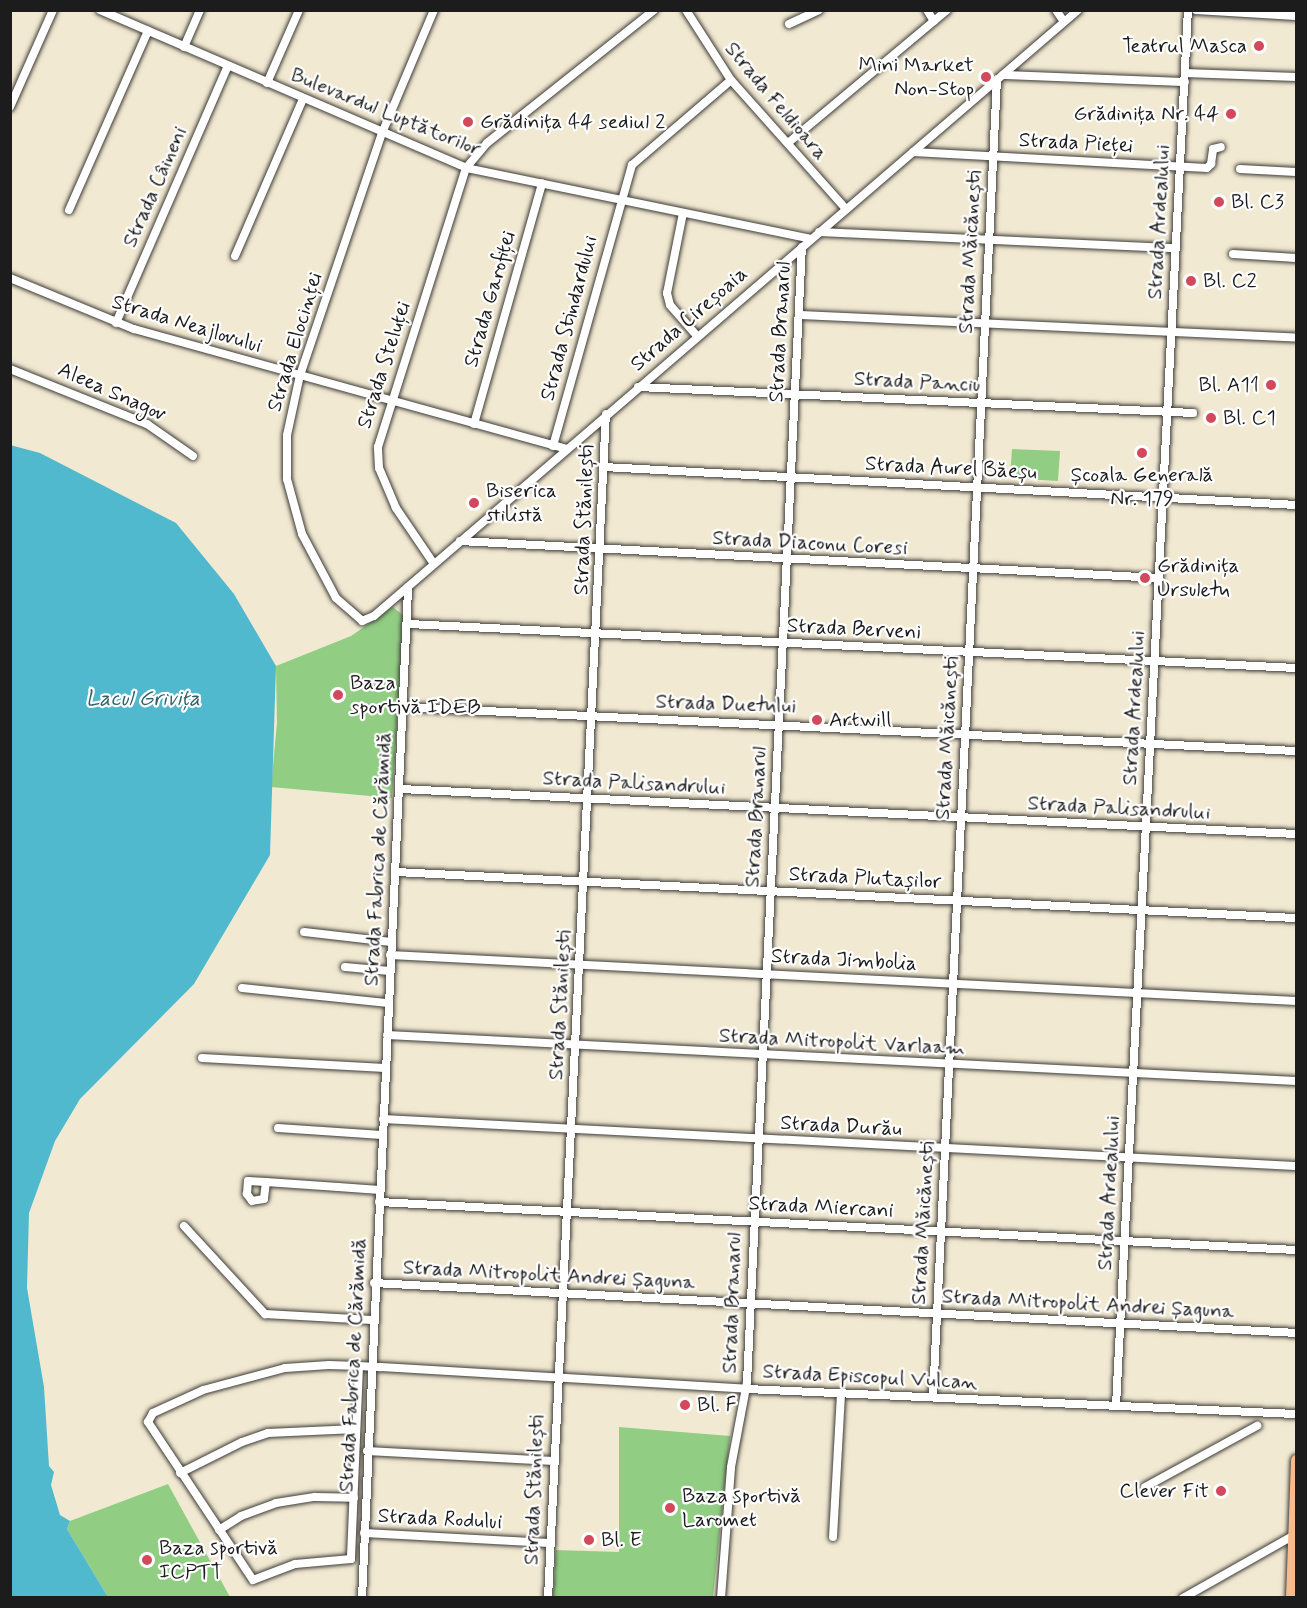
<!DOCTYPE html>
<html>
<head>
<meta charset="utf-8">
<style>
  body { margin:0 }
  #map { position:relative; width:1307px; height:1608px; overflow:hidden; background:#f2e9d2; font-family:Mynerve,sans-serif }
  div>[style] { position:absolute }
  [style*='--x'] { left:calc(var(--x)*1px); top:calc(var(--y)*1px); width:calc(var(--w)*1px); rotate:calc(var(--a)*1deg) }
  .green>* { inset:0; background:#91ce83 }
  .water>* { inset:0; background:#51b9ce }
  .roads { filter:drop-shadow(0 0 2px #3c3b37) drop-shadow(0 0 2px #3c3b37) }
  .minor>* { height:8px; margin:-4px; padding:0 4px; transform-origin:4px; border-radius:4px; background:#fff }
  .major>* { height:10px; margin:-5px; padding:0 5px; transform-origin:5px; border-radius:5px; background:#fabb8c }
  .dots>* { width:16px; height:16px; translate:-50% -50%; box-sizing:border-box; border:3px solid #fff; border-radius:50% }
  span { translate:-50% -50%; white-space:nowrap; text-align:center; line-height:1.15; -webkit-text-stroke:4.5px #fff; paint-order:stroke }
  .poi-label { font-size:21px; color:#1c1c1c }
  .right { translate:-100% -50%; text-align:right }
  .left { translate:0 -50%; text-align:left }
  .street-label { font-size:21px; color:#1c1c1c }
  .water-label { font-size:22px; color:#34636c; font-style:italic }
  .frame { position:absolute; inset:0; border:12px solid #1c1c1c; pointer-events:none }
</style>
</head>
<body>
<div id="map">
  <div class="green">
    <div style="clip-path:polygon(1012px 449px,1060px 451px,1058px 481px,1010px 478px)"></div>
    <div style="clip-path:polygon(393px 607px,404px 616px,392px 798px,271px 787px,277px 723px,276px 666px,351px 636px)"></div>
    <div style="clip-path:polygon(619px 1427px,730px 1436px,713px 1597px,553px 1597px,556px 1550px,619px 1552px)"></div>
    <div style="clip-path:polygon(168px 1484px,230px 1597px,108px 1597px,67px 1529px,70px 1521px)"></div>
  </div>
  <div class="water">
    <div style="clip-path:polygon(10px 445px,40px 453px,176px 523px,234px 594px,276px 666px,270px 855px,194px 984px,80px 1099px,55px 1141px,29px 1213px,27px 1288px,44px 1387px,49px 1466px,54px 1472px,51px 1485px,60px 1515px,70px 1521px,67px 1529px,108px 1597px,11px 1597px)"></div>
  </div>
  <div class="roads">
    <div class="minor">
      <div style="--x:100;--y:10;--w:399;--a:23.3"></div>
      <div style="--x:466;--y:168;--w:352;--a:11.6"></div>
      <div style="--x:434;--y:10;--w:134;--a:112.9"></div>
      <div style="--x:382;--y:133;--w:256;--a:108.7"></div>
      <div style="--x:300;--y:375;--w:61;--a:102.2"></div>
      <div style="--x:287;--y:435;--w:44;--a:90"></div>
      <div style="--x:287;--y:479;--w:57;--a:74.7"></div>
      <div style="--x:302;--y:534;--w:72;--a:62"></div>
      <div style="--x:336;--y:598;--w:35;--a:41"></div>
      <div style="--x:362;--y:621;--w:13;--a:-23"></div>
      <div style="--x:374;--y:616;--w:929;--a:-40.72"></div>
      <div style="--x:686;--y:10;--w:83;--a:57.3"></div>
      <div style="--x:731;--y:80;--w:173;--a:48.3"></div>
      <div style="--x:927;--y:10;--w:13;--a:58"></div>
      <div style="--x:1056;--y:10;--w:14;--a:56"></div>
      <div style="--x:1196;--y:10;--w:100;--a:3.4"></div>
      <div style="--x:789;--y:24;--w:33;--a:-25"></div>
      <div style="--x:184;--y:47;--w:40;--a:-66.6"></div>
      <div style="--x:1185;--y:73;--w:111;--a:2.1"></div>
      <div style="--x:1003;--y:75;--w:182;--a:2.2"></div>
      <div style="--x:267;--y:83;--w:80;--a:-66.3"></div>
      <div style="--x:10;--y:107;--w:106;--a:-66.1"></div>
      <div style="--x:788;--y:143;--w:207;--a:-39.9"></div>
      <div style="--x:913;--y:152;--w:294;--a:3.1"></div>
      <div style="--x:1207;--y:168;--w:6;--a:-45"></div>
      <div style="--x:1211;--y:164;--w:15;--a:-82"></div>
      <div style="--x:1213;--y:149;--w:8;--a:-14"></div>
      <div style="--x:1240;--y:169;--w:56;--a:3.1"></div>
      <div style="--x:69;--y:210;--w:196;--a:-66.2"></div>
      <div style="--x:683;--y:213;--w:82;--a:101.3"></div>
      <div style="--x:667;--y:293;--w:12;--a:76"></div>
      <div style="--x:670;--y:305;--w:41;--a:48.9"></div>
      <div style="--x:819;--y:232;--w:357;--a:2.6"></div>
      <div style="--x:1233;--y:254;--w:63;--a:3.6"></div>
      <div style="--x:235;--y:256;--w:171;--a:-66.6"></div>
      <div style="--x:10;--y:278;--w:134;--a:22.4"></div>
      <div style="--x:134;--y:329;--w:448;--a:15.5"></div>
      <div style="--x:799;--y:315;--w:498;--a:2.6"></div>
      <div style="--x:116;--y:323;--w:280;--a:-66.5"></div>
      <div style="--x:10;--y:369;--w:148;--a:21.9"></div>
      <div style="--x:147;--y:424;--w:56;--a:34.8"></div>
      <div style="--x:638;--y:387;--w:556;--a:2.68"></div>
      <div style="--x:474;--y:424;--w:250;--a:-74.2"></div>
      <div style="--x:553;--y:446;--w:292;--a:-74.3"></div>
      <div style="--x:632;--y:165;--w:130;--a:-40.6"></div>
      <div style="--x:604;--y:467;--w:693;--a:3.14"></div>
      <div style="--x:460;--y:541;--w:699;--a:3.03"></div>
      <div style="--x:434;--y:564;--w:68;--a:-124.2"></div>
      <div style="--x:396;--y:508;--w:43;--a:-113"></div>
      <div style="--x:379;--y:468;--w:21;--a:-93"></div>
      <div style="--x:378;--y:447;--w:293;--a:-72.5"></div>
      <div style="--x:466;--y:168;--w:33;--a:-50"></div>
      <div style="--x:487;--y:143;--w:213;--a:-38.5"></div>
      <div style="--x:409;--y:624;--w:888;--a:2.84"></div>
      <div style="--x:405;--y:707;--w:892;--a:2.83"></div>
      <div style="--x:401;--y:789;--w:896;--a:2.88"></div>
      <div style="--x:396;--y:872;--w:901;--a:2.93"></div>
      <div style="--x:304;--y:932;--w:88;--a:6.6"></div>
      <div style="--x:390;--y:955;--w:907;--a:2.91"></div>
      <div style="--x:345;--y:967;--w:45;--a:5.1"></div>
      <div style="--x:242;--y:988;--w:147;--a:5.9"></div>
      <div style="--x:387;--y:1035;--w:910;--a:2.9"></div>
      <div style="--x:202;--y:1058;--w:183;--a:3.1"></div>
      <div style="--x:383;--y:1119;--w:914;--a:2.95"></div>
      <div style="--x:278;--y:1128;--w:104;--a:3.9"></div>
      <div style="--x:266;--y:1182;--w:17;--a:97"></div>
      <div style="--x:264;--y:1199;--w:12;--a:171"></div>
      <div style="--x:252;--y:1201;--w:9;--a:-126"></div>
      <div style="--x:247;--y:1194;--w:13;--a:-86"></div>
      <div style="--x:248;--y:1181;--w:18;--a:3"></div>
      <div style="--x:266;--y:1182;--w:72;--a:4"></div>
      <div style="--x:338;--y:1187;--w:42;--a:4.1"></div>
      <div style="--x:379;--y:1202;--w:918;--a:3"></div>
      <div style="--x:184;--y:1226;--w:120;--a:47.4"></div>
      <div style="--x:265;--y:1314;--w:107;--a:3.2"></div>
      <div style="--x:374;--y:1283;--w:923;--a:3.1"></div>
      <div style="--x:359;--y:1366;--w:193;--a:92.4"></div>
      <div style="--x:351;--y:1559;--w:56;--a:174.9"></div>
      <div style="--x:295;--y:1564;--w:45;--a:159.1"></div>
      <div style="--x:253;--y:1580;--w:190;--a:-123.6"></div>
      <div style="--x:148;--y:1422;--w:10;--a:-61"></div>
      <div style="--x:153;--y:1413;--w:55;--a:-24.7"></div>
      <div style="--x:203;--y:1390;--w:85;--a:-15"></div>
      <div style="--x:285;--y:1368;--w:44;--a:-3.9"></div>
      <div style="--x:329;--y:1365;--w:30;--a:2"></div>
      <div style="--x:359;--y:1366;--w:22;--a:3"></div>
      <div style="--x:381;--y:1367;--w:367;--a:3.4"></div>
      <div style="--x:747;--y:1389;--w:550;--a:2.61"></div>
      <div style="--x:933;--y:1397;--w:1319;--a:-87.22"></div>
      <div style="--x:1116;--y:1406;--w:1398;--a:-87.05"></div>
      <div style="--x:367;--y:1451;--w:187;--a:3.1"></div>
      <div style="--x:180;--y:1473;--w:69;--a:-26.6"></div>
      <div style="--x:242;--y:1442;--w:28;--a:-19"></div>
      <div style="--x:268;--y:1433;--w:88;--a:-2.6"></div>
      <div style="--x:1145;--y:1487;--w:128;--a:-28.6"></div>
      <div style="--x:219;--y:1530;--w:26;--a:-32"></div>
      <div style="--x:241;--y:1516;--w:37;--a:-20"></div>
      <div style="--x:276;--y:1503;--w:39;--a:-9"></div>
      <div style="--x:315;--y:1497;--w:39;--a:1"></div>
      <div style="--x:364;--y:1533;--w:186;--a:3.1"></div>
      <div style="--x:833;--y:1537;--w:144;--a:-86.8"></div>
      <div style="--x:362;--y:1598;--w:1012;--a:-87.39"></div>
      <div style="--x:548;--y:1598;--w:1185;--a:-87.2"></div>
      <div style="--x:721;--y:1598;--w:131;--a:-85.6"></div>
      <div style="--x:731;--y:1467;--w:86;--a:-79.3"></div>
      <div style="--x:747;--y:1382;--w:1136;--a:-87.23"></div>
      <div style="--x:1183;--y:1598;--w:130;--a:-29.5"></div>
    </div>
    <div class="major">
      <div style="--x:1291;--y:1598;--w:138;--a:-87.9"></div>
    </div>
  </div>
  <div class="dots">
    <div style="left:1259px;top:46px;background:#d1495b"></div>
    <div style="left:986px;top:77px;background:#d1495b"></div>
    <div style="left:1231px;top:114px;background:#d1495b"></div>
    <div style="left:468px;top:122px;background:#d1495b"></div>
    <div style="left:1219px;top:202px;background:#d1495b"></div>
    <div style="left:1191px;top:281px;background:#d1495b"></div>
    <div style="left:1271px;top:385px;background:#d1495b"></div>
    <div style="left:1211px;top:418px;background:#d1495b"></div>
    <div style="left:1142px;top:453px;background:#d1495b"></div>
    <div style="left:474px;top:503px;background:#d1495b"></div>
    <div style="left:1145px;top:578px;background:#d1495b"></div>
    <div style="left:338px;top:695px;background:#d1495b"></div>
    <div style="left:817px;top:720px;background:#d1495b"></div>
    <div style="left:685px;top:1405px;background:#d1495b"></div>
    <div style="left:1221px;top:1491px;background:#d1495b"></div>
    <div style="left:670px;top:1508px;background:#d1495b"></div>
    <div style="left:589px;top:1540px;background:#d1495b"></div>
    <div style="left:147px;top:1560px;background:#d1495b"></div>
  </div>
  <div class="poi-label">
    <span class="right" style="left:1247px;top:46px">Teatrul Masca</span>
    <span class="right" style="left:974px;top:77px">Mini Market<br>Non-Stop</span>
    <span class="right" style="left:1219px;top:114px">Grădinița Nr. 44</span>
    <span class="left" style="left:480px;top:122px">Grădinița 44 sediul 2</span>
    <span class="left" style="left:1231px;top:202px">Bl. C3</span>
    <span class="left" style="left:1203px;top:281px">Bl. C2</span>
    <span class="right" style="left:1259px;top:385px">Bl. A11</span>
    <span class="left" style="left:1223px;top:418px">Bl. C1</span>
    <span style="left:1142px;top:487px">Școala Generală<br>Nr. 179</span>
    <span class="left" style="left:486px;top:503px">Biserica<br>stilistă</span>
    <span class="left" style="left:1157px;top:578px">Grădinița<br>Ursuletu</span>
    <span class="left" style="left:350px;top:695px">Baza<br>sportivă IDEB</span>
    <span class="left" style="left:829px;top:720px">Artwill</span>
    <span class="left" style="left:697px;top:1405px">Bl. F</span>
    <span class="right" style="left:1209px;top:1491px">Clever Fit</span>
    <span class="left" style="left:682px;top:1508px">Baza sportivă<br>Laromet</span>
    <span class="left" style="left:601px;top:1540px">Bl. E</span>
    <span class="left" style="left:159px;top:1560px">Baza sportivă<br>ICPTT</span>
  </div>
  <div class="street-label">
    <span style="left:776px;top:101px;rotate:50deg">Strada Feldioara</span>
    <span style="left:386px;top:112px;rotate:22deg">Bulevardul Luptătorilor</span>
    <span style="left:1076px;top:143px;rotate:3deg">Strada Pieței</span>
    <span style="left:155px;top:187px;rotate:-66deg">Strada Câineni</span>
    <span style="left:1159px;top:222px;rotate:-87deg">Strada Ardealului</span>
    <span style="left:970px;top:252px;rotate:-87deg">Strada Măicănești</span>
    <span style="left:490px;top:299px;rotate:-74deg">Strada Garofiței</span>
    <span style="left:569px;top:318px;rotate:-75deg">Strada Stindardului</span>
    <span style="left:689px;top:319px;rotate:-41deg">Strada Cireșoaia</span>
    <span style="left:187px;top:324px;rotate:17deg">Strada Neajlovului</span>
    <span style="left:780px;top:332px;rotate:-87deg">Strada Branarul</span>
    <span style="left:295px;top:342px;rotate:-73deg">Strada Elocinței</span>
    <span style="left:384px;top:365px;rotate:-72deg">Strada Steluței</span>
    <span style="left:917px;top:382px;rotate:3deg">Strada Panciu</span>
    <span style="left:112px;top:392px;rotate:24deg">Aleea Snagov</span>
    <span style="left:951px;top:468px;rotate:3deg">Strada Aurel Băeșu</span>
    <span style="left:584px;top:520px;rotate:-88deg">Strada Stănilești</span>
    <span style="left:810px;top:543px;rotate:3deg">Strada Diaconu Coresi</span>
    <span style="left:854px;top:629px;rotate:3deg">Strada Berveni</span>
    <span style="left:726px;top:704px;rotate:2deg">Strada Duetului</span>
    <span style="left:1134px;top:708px;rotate:-87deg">Strada Ardealului</span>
    <span style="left:947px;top:738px;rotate:-87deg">Strada Măicănești</span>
    <span style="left:634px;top:783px;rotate:3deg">Strada Palisandrului</span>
    <span style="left:1119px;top:808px;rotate:3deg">Strada Palisandrului</span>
    <span style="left:756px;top:817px;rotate:-87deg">Strada Branarul</span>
    <span style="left:378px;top:859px;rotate:-87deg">Strada Fabrica de Cărămidă</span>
    <span style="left:865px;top:878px;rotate:3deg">Strada Plutașilor</span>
    <span style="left:844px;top:960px;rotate:3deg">Strada Jimbolia</span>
    <span style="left:560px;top:1005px;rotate:-87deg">Strada Stănilești</span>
    <span style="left:842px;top:1042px;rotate:3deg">Strada Mitropolit Varlaam</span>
    <span style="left:841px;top:1126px;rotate:3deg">Strada Durău</span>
    <span style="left:1109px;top:1193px;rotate:-87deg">Strada Ardealului</span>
    <span style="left:821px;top:1207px;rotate:3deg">Strada Miercani</span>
    <span style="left:923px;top:1223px;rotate:-87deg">Strada Măicănești</span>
    <span style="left:549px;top:1275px;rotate:3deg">Strada Mitropolit Andrei Șaguna</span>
    <span style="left:732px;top:1303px;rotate:-88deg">Strada Branarul</span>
    <span style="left:1088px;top:1304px;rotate:3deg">Strada Mitropolit Andrei Șaguna</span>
    <span style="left:353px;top:1365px;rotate:-87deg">Strada Fabrica de Cărămidă</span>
    <span style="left:870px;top:1377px;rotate:3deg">Strada Episcopul Vulcan</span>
    <span style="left:534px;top:1490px;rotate:-88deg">Strada Stănilești</span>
    <span style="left:440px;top:1519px;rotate:3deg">Strada Rodului</span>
  </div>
  <div class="water-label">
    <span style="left:143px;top:700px">Lacul Grivița</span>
  </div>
  <div class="frame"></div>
</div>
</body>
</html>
